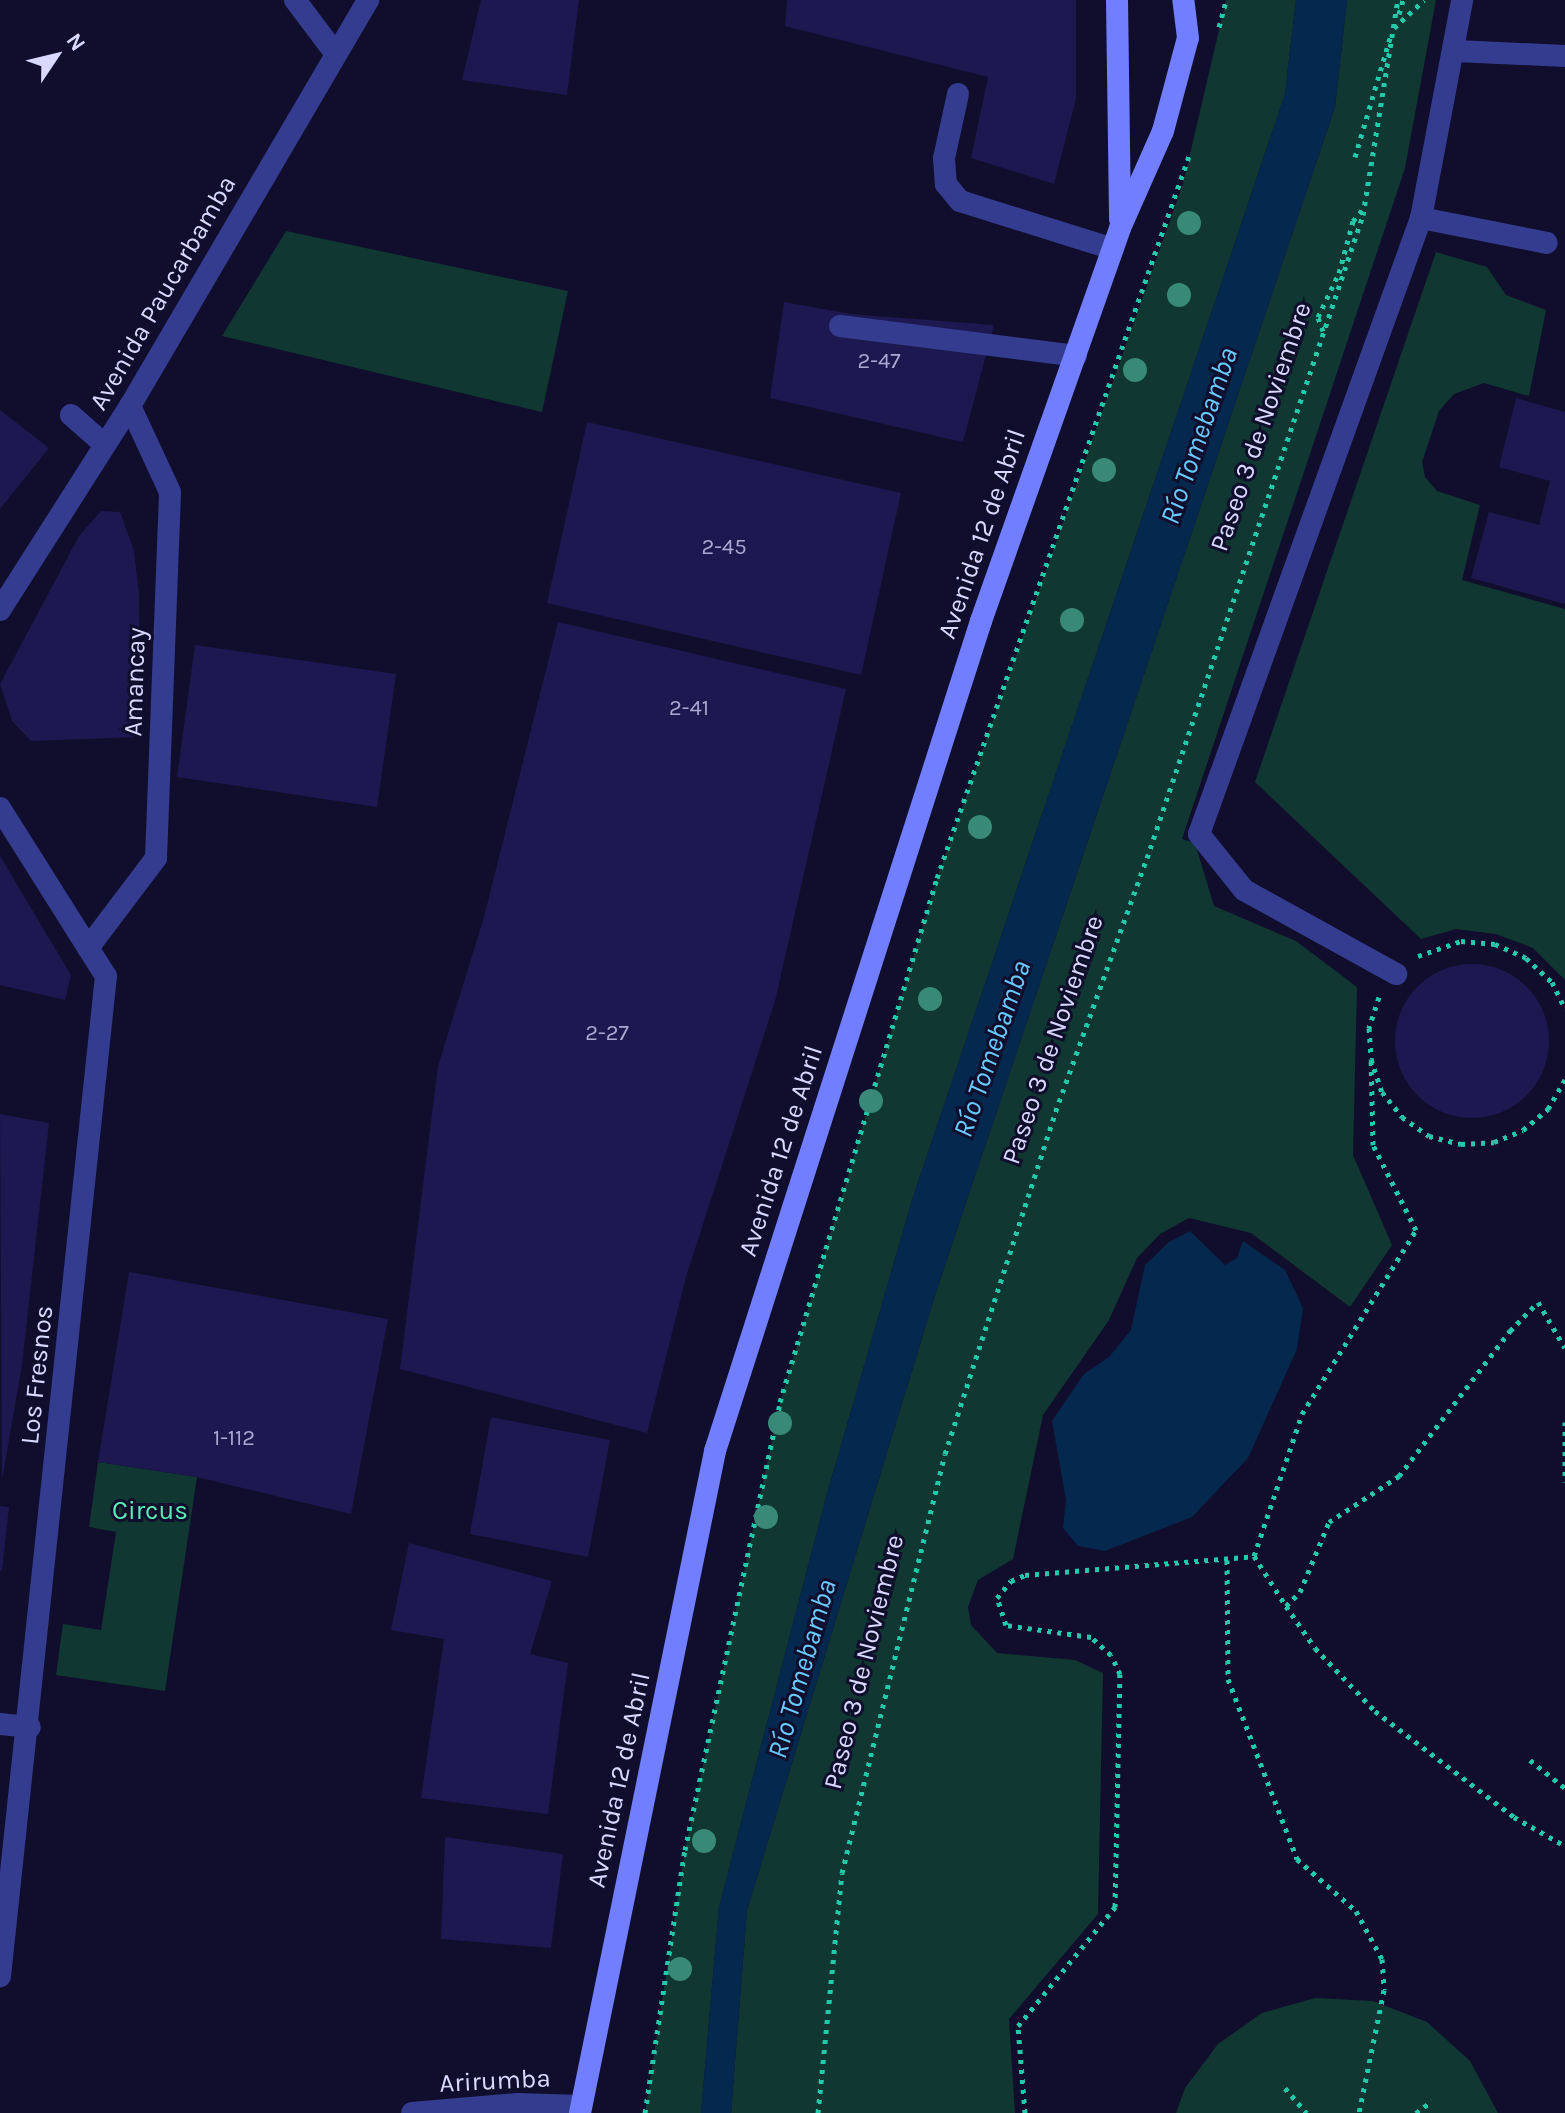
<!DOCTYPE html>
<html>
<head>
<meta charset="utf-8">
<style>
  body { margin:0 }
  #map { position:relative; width:1565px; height:2113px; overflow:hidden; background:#100e2c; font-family:Karla,sans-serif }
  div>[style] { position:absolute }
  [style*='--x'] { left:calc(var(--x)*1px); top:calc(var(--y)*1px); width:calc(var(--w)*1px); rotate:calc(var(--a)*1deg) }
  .green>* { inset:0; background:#103731 }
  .water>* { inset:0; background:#05294e }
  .building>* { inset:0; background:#1d184f }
  .round { border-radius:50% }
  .path>* { height:5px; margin-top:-2.5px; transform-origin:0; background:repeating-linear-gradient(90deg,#23c9ab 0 4px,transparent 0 10px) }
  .service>* { height:22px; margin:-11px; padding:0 11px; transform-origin:11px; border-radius:11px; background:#343c90 }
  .minor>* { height:22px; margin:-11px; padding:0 11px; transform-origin:11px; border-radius:11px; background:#343c90 }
  .tertiary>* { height:22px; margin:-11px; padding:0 11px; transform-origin:11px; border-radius:11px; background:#343c90 }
  .secondary>* { height:22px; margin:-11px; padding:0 11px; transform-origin:11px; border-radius:11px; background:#707eff }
  .trees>* { width:24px; height:24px; margin:-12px; border-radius:50%; background:#388977 }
  span { translate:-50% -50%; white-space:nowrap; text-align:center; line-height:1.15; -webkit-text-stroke:6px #100e2c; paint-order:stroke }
  .number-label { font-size:22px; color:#aaa9d3 }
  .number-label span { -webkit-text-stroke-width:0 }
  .street-label { font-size:26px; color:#d9d9ff }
  .park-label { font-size:26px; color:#58edb5 }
  .water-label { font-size:28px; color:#67cbff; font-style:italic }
  .north { position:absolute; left:16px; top:16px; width:80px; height:80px; -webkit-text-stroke:6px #100e2c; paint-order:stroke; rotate:55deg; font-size:22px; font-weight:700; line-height:32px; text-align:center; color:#d9d9ff }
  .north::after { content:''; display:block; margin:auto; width:28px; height:36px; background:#d9d9ff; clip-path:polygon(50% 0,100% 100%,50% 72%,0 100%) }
</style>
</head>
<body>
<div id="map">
  <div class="green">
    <div style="clip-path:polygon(1226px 0,1296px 0,1285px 94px,912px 1200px,825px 1501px,719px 1907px,701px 2113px,645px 2113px,685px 1850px,780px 1402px,937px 878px,1183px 184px)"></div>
    <div style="clip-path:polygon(1347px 0,1436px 0,1405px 168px,1182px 839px,1195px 843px,1214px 906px,1296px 941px,1357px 987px,1353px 1155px,1392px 1245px,1350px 1307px,1251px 1233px,1189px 1218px,1160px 1234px,1137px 1258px,1109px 1320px,1043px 1415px,1013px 1559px,978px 1580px,968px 1607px,971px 1625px,997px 1653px,1075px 1660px,1103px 1673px,1098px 1914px,1009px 2019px,1015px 2113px,731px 2113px,747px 1910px,937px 1289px,1335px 107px)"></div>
    <div style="clip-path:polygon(286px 231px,568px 291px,542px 412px,222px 336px)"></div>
    <div style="clip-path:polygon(1436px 252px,1487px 267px,1506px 295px,1546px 310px,1529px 396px,1484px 383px,1454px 394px,1439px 411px,1422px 462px,1425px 477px,1437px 491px,1480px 505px,1462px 580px,1565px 609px,1565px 980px,1533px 948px,1496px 934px,1456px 929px,1421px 939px,1255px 782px)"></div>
    <div style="clip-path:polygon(98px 1462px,197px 1477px,165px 1691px,56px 1675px,63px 1624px,101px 1630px,116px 1532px,89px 1527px)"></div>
    <div style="clip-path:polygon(1315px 1998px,1373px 2001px,1427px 2022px,1470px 2061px,1498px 2113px,1176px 2113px,1185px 2088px,1218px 2044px,1262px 2013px)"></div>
  </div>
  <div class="water">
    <div style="clip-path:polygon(1296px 0,1347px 0,1335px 107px,937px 1289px,747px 1910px,731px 2113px,701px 2113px,719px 1907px,825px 1501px,912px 1200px,1285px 94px)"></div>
    <div style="clip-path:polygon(1190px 1231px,1225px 1265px,1237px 1258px,1243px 1241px,1285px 1270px,1303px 1308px,1297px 1349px,1248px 1458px,1192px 1517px,1105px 1551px,1078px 1546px,1063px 1528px,1066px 1500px,1052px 1421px,1084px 1374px,1109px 1357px,1131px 1330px,1145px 1265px,1169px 1242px)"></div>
  </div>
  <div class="building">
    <div style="clip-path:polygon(481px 0,579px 0,567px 95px,462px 80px)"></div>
    <div style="clip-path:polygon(787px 0,1076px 0,1076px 99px,1054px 184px,971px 158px,988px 77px,785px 26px)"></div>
    <div style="clip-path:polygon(784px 302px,851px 314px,994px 325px,963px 442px,770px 398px)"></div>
    <div style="clip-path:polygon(1516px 398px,1565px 412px,1565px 604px,1471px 578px,1489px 512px,1539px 525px,1550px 481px,1499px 467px)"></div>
    <div style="clip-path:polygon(0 410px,49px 448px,0 509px)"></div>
    <div style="clip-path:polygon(587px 422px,901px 493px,861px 675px,547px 603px)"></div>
    <div style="clip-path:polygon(101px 511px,120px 512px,134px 551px,139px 594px,140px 737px,31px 741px,12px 721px,0 684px,79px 536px)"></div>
    <div style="clip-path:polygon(558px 622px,846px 689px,775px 1001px,686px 1277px,647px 1433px,400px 1369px,438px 1066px,484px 917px)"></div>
    <div style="clip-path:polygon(195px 645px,396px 674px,377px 807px,177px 777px)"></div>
    <div style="clip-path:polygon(0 856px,71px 975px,65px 1000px,0 985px)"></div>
    <div class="round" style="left:1395px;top:964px;width:154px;height:154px"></div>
    <div style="clip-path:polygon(0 1114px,49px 1123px,22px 1365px,2px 1480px)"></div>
    <div style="clip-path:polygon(129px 1272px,388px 1319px,351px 1514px,197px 1477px,98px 1462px)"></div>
    <div style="clip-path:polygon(491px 1417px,610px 1440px,588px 1557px,470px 1534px)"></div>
    <div style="clip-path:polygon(0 1506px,9px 1507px,2px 1571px,0 1571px)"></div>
    <div style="clip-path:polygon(409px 1543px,552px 1581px,530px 1654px,568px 1663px,548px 1814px,421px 1798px,444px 1639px,391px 1630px)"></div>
    <div style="clip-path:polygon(445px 1837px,563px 1854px,551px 1948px,441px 1939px)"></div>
  </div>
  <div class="path">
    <div style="--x:1399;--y:14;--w:15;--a:-74"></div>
    <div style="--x:1219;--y:27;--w:28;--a:-75"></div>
    <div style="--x:1394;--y:28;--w:41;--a:-43"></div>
    <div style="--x:1355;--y:157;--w:127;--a:-73.6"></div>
    <div style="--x:1323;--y:331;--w:15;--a:-110"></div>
    <div style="--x:1318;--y:317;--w:49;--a:-64.5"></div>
    <div style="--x:1339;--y:273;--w:54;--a:-74.9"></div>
    <div style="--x:1353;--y:221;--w:17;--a:-50"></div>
    <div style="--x:1418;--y:956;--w:46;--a:-19.2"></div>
    <div style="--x:1461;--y:941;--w:34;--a:5"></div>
    <div style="--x:1495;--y:944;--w:34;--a:24"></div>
    <div style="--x:1526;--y:958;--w:35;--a:43"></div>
    <div style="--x:1552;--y:982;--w:30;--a:64"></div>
    <div style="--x:1379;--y:997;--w:33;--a:108"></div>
    <div style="--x:1369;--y:1028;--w:31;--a:86"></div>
    <div style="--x:1371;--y:1059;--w:35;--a:72"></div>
    <div style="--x:1382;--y:1092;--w:32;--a:51"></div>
    <div style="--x:1402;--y:1117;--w:33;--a:35"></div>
    <div style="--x:1429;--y:1136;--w:33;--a:14"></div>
    <div style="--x:1461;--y:1144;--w:33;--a:-3"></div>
    <div style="--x:1494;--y:1142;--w:31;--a:-22"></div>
    <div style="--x:1523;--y:1130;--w:33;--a:-40"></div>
    <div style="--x:1548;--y:1109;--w:34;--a:-60"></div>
    <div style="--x:1565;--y:1422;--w:60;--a:90"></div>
    <div style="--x:1254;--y:1556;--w:59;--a:57.4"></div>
    <div style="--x:1286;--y:1606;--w:20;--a:-45"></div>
    <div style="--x:1300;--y:1592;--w:76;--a:-67.5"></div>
    <div style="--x:1329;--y:1522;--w:84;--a:-33.3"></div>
    <div style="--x:1399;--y:1476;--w:183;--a:-52.6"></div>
    <div style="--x:1510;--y:1331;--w:40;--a:-46"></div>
    <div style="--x:1538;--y:1302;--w:53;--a:59.6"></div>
    <div style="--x:1227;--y:1560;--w:119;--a:89.5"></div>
    <div style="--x:1228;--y:1679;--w:193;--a:69"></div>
    <div style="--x:1297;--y:1859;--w:79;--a:41.4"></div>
    <div style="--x:1356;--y:1911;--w:55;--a:61.6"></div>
    <div style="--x:1382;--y:1959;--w:31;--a:86"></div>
    <div style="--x:1384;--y:1990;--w:126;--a:101.5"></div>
    <div style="--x:1286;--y:1606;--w:51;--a:55.4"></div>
    <div style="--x:1315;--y:1648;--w:87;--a:46.4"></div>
    <div style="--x:1375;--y:1711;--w:175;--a:37.3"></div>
    <div style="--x:1514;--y:1817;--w:59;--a:29.6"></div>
    <div style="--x:1530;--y:1760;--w:45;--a:38.7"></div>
    <div style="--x:1285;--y:2088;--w:33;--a:49"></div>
    <div style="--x:645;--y:2113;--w:266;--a:-81.4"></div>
    <div style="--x:685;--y:1850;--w:458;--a:-78"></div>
    <div style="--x:780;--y:1402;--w:547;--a:-73.32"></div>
    <div style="--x:937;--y:878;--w:768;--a:-70.76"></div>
    <div style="--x:818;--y:2113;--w:241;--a:-84.3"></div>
    <div style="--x:842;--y:1873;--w:431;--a:-76.2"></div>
    <div style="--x:945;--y:1454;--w:370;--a:-72.1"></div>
    <div style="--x:1059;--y:1102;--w:259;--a:-70.2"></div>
    <div style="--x:1147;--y:858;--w:678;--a:-71.43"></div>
    <div style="--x:1363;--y:215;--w:218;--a:-80.8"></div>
    <div style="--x:1025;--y:2113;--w:87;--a:-94.6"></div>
    <div style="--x:1018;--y:2026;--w:154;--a:-50.8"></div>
    <div style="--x:1115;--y:1907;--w:233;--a:-88.8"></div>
    <div style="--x:1120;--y:1674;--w:21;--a:-115"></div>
    <div style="--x:1111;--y:1655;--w:27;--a:-138"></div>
    <div style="--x:1091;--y:1637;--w:86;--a:-172"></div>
    <div style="--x:1006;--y:1625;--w:28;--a:-108"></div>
    <div style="--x:997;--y:1598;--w:22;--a:-51"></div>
    <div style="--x:1011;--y:1581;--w:15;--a:-23"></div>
    <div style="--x:1025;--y:1575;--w:230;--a:-4.7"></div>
    <div style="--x:1254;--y:1556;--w:150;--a:-71.3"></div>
    <div style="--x:1302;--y:1414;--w:216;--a:-58.2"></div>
    <div style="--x:1416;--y:1230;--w:95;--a:-116.8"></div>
    <div style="--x:1373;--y:1145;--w:86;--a:-91.3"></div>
    <div style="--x:1416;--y:2113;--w:20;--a:-37"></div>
  </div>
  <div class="service">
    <div style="--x:1421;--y:218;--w:128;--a:11.2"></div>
    <div style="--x:840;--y:326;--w:238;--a:7.2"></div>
    <div style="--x:71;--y:415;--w:45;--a:41.4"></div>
    <div style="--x:1244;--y:890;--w:174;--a:28.9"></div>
  </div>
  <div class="minor">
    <div style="--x:295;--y:0;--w:66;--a:53"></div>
    <div style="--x:1456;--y:51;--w:109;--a:2.6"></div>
    <div style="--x:958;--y:94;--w:66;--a:102.3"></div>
    <div style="--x:944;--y:158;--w:26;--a:86"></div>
    <div style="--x:946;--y:184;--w:22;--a:51"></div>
    <div style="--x:960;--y:201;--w:160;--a:17.4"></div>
    <div style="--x:0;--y:808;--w:199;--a:57.8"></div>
    <div style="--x:106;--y:976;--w:1006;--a:96.05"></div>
    <div style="--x:1244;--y:890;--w:72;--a:-128.8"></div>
    <div style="--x:1199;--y:834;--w:655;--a:-70.18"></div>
    <div style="--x:1421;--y:218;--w:222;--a:-79.3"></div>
    <div style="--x:88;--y:948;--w:113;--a:-52.9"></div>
    <div style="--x:156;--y:858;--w:366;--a:-87.8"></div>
    <div style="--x:170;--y:492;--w:95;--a:-114.9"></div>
    <div style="--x:0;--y:1724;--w:30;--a:6"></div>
    <div style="--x:412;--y:2113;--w:106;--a:-4.9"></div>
    <div style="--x:518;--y:2104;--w:63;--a:1.8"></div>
  </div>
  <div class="tertiary">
    <div style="--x:0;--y:610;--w:242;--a:-57.5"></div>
    <div style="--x:130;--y:406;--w:471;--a:-59.6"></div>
  </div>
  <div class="secondary">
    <div style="--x:1117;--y:0;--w:219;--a:89.2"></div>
    <div style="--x:580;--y:2113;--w:676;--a:-78.47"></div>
    <div style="--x:715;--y:1451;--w:872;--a:-72.23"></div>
    <div style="--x:981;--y:621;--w:417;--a:-70.5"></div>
    <div style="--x:1120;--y:228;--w:106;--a:-66.1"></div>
    <div style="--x:1163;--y:131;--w:96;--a:-75"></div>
    <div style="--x:1188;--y:38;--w:38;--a:-97"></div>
  </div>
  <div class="trees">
    <div style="left:1189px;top:223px"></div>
    <div style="left:1179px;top:295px"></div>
    <div style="left:1135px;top:370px"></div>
    <div style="left:1104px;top:470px"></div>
    <div style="left:1072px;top:620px"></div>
    <div style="left:980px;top:827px"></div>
    <div style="left:930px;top:999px"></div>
    <div style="left:871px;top:1101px"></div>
    <div style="left:780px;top:1423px"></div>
    <div style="left:766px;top:1517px"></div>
    <div style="left:704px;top:1841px"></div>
    <div style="left:680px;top:1969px"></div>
  </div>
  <div class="number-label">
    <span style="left:879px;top:362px">2-47</span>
    <span style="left:724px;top:548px">2-45</span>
    <span style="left:689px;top:709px">2-41</span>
    <span style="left:607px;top:1034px">2-27</span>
    <span style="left:234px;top:1439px">1-112</span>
  </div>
  <div class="street-label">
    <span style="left:163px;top:293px;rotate:-60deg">Avenida Paucarbamba</span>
    <span style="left:1261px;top:427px;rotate:-71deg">Paseo 3 de Noviembre</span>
    <span style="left:982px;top:534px;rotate:-71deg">Avenida 12 de Abril</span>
    <span style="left:135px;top:682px;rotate:-88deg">Amancay</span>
    <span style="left:1053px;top:1040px;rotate:-71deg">Paseo 3 de Noviembre</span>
    <span style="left:781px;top:1151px;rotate:-72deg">Avenida 12 de Abril</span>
    <span style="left:37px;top:1375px;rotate:-84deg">Los Fresnos</span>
    <span style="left:864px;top:1662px;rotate:-76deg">Paseo 3 de Noviembre</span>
    <span style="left:619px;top:1780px;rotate:-78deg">Avenida 12 de Abril</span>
    <span style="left:495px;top:2081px;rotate:-3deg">Arirumba</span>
  </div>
  <div class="park-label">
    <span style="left:150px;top:1511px">Circus</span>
  </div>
  <div class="water-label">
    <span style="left:1199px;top:436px;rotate:-71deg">Río Tomebamba</span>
    <span style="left:992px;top:1049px;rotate:-71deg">Río Tomebamba</span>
    <span style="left:802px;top:1669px;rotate:-74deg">Río Tomebamba</span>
  </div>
  <div class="north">N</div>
</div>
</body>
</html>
